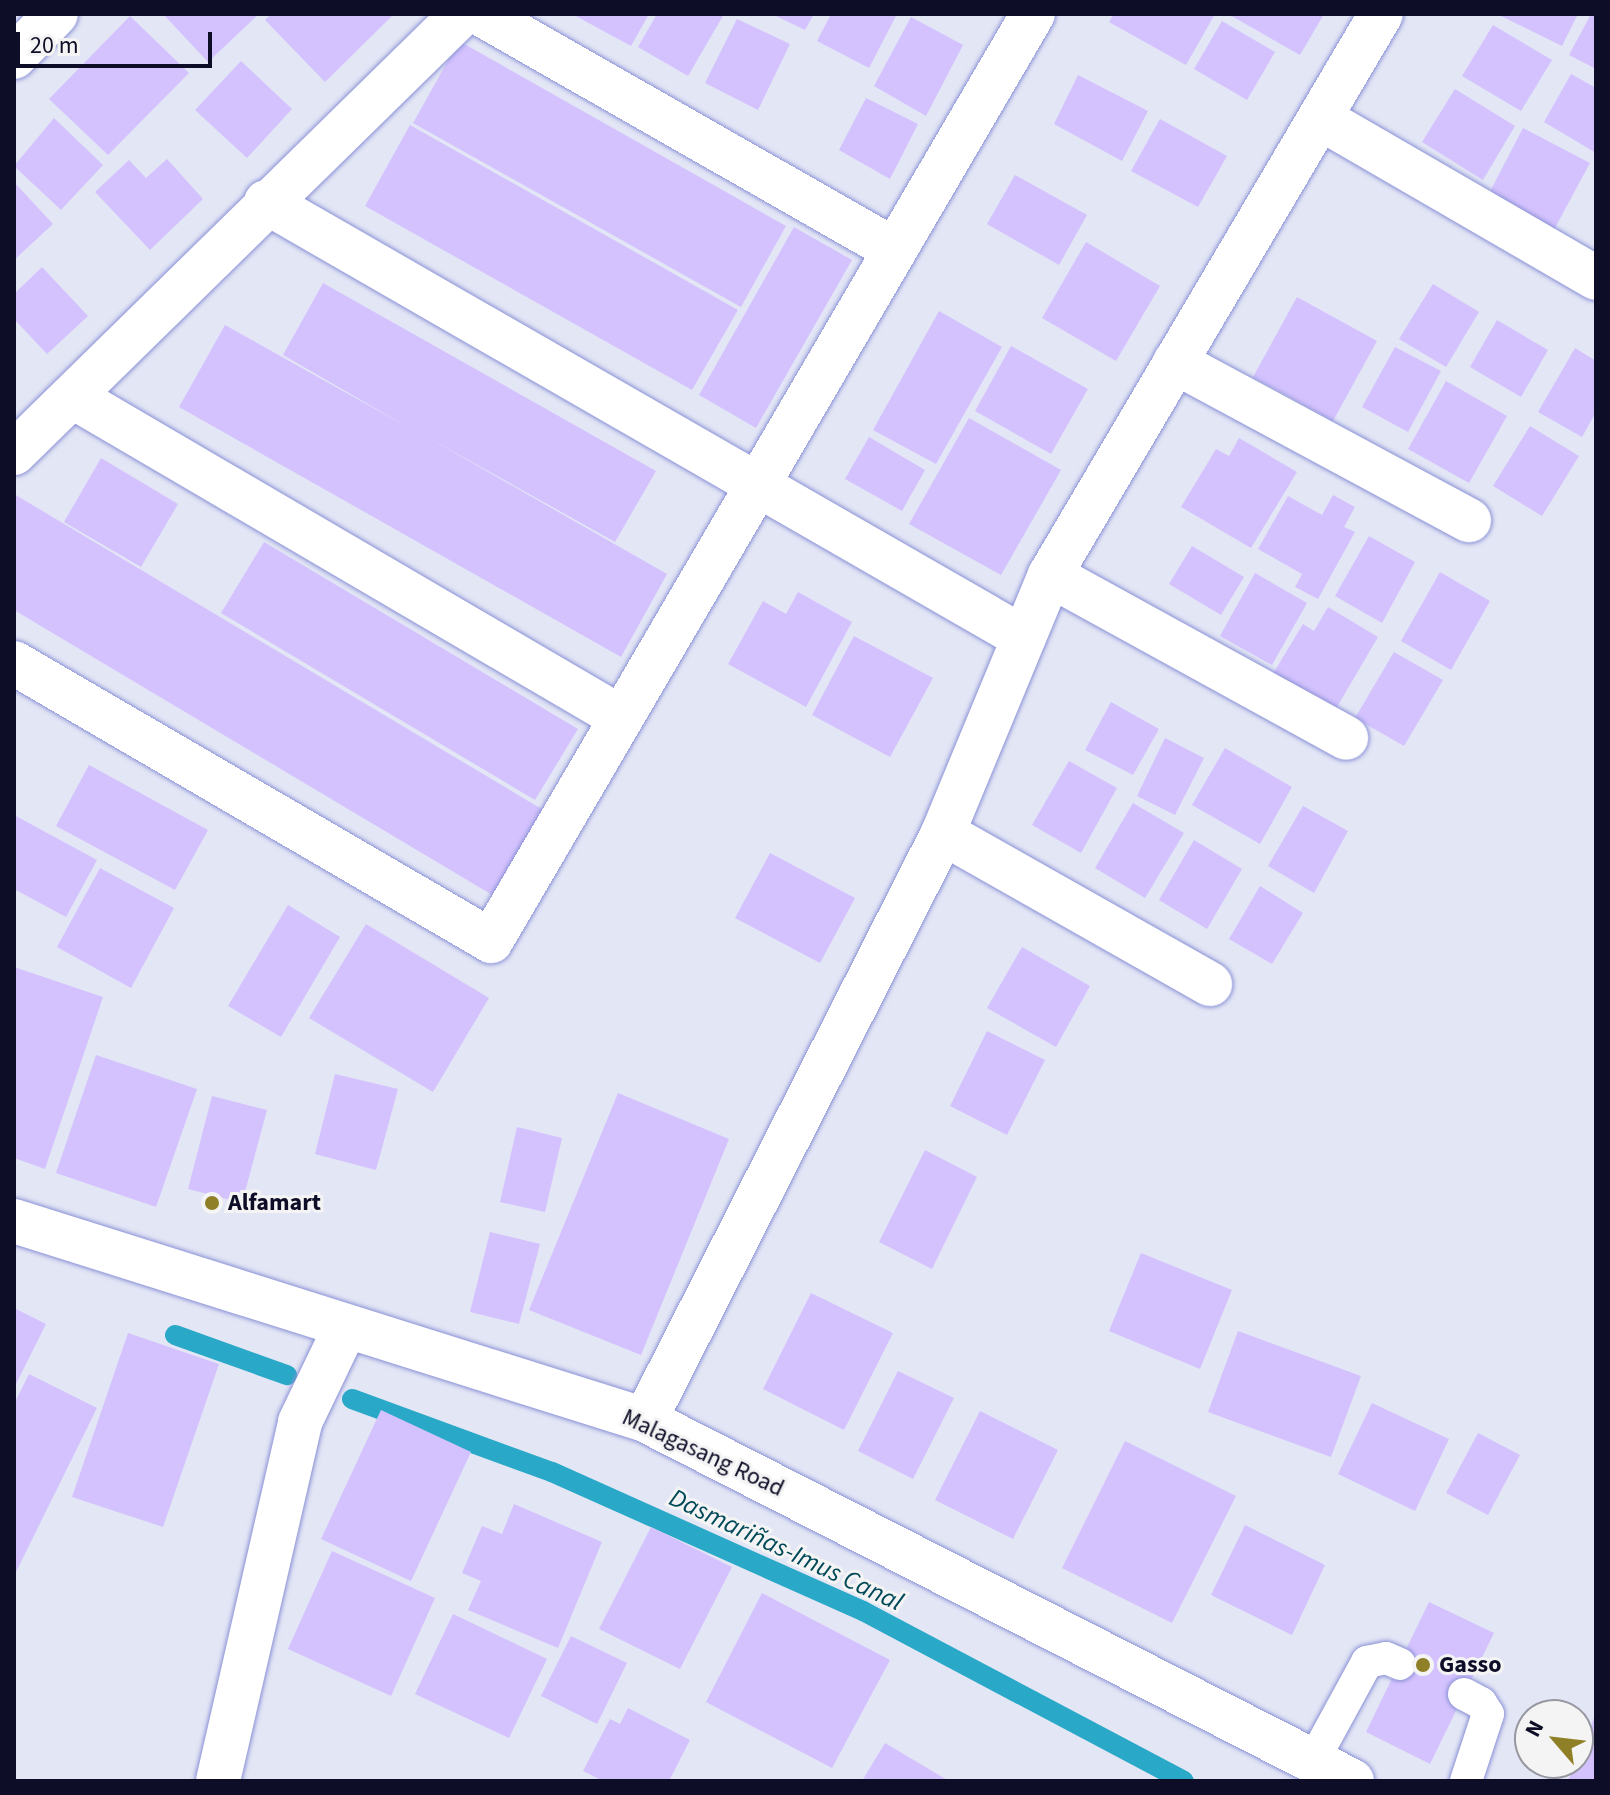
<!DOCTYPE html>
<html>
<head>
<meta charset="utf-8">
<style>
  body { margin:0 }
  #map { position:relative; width:1610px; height:1795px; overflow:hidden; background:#e3e6f5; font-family:"Source Sans 3",sans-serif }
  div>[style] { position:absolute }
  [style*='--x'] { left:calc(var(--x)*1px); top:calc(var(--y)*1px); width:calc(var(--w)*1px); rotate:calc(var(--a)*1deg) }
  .stream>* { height:20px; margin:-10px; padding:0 10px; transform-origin:10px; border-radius:10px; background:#29a8c7 }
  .building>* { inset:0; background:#d4c2fe }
  .roads { filter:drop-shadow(0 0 2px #8a91d6) drop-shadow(0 0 2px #8a91d6) }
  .lane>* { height:32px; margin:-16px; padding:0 16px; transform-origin:16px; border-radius:16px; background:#fff }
  .street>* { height:44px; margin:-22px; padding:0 22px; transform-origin:22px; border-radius:22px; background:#fff }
  .secondary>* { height:44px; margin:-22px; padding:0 22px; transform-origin:22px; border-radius:22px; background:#fff }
  .dots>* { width:22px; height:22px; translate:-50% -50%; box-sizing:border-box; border:4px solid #f4f4f4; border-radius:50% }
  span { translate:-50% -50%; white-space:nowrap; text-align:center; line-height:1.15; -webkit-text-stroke:6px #f4f4f4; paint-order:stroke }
  .poi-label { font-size:24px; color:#0d0d27; font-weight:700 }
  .left { translate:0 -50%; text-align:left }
  .street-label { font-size:24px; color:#0d0d27 }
  .water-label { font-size:26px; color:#004959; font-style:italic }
  .frame { position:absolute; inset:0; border:16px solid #0d0d27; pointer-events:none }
  .north { position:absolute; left:1514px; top:1699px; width:80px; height:80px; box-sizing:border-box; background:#f4f4f4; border:2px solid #9898a2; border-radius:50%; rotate:298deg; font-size:22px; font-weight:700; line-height:32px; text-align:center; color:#0d0d27 }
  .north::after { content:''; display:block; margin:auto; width:28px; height:36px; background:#8f7f26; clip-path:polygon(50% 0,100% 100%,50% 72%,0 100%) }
  .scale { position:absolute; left:16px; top:32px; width:196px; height:36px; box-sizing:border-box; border:4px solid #0d0d27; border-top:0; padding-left:10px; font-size:24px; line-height:28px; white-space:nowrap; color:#0d0d27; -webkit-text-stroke:6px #f4f4f4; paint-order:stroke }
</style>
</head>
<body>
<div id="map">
  <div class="stream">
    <div style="--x:175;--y:1335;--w:119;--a:19.7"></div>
    <div style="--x:352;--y:1399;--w:213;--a:20.1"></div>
    <div style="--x:552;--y:1472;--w:341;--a:24.1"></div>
    <div style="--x:863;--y:1611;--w:363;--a:27.9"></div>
  </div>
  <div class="building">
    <div style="clip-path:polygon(163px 14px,259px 14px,208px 62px)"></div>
    <div style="clip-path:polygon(271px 14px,394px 14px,325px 82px,265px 20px)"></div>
    <div style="clip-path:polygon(572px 14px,649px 14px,631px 46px)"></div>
    <div style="clip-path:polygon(657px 14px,724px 14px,688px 76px,638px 47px)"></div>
    <div style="clip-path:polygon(772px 14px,814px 14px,805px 30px)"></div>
    <div style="clip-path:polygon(831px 14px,897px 14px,869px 68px,817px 41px)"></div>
    <div style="clip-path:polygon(1114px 14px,1215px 14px,1186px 65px,1109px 22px)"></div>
    <div style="clip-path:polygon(1228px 14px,1324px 14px,1300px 55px)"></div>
    <div style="clip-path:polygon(1497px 14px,1578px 14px,1562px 46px)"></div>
    <div style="clip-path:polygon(1591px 14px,1596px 14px,1596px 69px,1569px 55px)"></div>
    <div style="clip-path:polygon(130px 16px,189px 73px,108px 155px,49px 99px)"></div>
    <div style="clip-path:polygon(911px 17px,963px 45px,926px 116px,874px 86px)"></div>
    <div style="clip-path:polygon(737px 19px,790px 44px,758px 110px,705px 83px)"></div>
    <div style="clip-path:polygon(1222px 21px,1275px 52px,1247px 100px,1194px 69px)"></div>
    <div style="clip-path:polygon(1493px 25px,1552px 60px,1521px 111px,1462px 76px)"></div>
    <div style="clip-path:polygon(459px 41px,786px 226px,741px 307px,413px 123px)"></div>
    <div style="clip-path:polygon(241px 61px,292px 109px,247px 158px,195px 110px)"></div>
    <div style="clip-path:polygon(1571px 74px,1596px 88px,1596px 153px,1544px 122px)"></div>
    <div style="clip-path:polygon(1078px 75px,1148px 111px,1122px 161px,1054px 124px)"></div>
    <div style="clip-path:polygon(1455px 89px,1515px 126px,1483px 180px,1422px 142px)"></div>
    <div style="clip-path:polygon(866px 98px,918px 124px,890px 179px,839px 150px)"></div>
    <div style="clip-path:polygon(54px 118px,103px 165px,61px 210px,14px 166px)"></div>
    <div style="clip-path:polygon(1160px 119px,1227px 156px,1198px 207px,1131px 171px)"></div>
    <div style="clip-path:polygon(410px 125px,738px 310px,692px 390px,365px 206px)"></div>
    <div style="clip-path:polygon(1523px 128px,1590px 163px,1549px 239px,1483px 205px)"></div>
    <div style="clip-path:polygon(167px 159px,203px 199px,150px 250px,95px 192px,129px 160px,146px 178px)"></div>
    <div style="clip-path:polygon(1015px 175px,1087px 215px,1059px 265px,987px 224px)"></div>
    <div style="clip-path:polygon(14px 182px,53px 224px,14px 260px)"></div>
    <div style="clip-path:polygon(794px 227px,852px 260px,756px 428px,699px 395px)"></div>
    <div style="clip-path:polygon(1086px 242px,1160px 286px,1116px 361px,1042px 318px)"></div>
    <div style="clip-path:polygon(42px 267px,88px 316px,47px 354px,14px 319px,14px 294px)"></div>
    <div style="clip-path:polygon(323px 283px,656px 471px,615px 542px,427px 437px,667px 574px,621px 657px,179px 407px,225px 325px,411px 429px,283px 355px)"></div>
    <div style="clip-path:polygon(1433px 284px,1479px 312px,1446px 367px,1399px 339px)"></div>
    <div style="clip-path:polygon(1297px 297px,1377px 341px,1333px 421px,1253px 377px)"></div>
    <div style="clip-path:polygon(939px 311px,1002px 347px,936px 464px,873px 430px)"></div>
    <div style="clip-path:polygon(1497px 320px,1548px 350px,1521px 397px,1470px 367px)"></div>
    <div style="clip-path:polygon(1011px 346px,1088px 389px,1051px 454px,975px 411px)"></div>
    <div style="clip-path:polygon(1395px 347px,1441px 371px,1408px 432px,1362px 407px)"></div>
    <div style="clip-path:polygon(1575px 348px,1596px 361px,1596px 412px,1582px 437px,1538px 412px)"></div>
    <div style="clip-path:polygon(1446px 381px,1507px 416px,1469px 483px,1408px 449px)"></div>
    <div style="clip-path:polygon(969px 418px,1061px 470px,1001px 575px,909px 524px)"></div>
    <div style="clip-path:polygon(1530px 426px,1579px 456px,1542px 516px,1493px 486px)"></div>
    <div style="clip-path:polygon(869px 437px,925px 470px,902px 511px,845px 479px)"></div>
    <div style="clip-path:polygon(1239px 438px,1297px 472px,1251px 548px,1181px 507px,1216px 449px,1229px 456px)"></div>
    <div style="clip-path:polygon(101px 458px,178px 504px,141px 567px,64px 522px)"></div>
    <div style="clip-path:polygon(14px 494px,550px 814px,499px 899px,14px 610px)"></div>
    <div style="clip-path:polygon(1333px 495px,1355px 507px,1344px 527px,1355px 532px,1318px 599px,1295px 587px,1302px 574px,1258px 549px,1288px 496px,1322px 515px)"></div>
    <div style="clip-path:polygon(1369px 536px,1415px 562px,1382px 623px,1335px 596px)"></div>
    <div style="clip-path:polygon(264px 542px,578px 729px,535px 800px,221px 613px)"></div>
    <div style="clip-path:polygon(1192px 546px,1244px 577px,1221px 615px,1169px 584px)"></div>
    <div style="clip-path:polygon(1440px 572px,1490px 601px,1451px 670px,1401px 641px)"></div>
    <div style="clip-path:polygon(1255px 573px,1307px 603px,1272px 665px,1220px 636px)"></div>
    <div style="clip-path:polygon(798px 592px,852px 622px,806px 707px,728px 664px,763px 601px,786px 614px)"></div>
    <div style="clip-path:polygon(1328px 607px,1378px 637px,1330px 719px,1268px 682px,1303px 624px,1314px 631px)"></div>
    <div style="clip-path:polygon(854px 636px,933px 678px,890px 757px,812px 715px)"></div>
    <div style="clip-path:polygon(1394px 652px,1443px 680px,1404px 746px,1355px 718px)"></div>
    <div style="clip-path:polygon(1111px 702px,1159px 729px,1133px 775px,1085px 750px)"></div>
    <div style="clip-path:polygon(1165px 738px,1204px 758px,1175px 815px,1137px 796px)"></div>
    <div style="clip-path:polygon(1225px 748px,1292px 787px,1260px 844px,1192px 805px)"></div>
    <div style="clip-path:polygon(1069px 761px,1117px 788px,1081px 853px,1032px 825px)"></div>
    <div style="clip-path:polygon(89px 765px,208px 830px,175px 890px,56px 826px)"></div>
    <div style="clip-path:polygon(1133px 803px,1184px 833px,1145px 898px,1095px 868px)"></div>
    <div style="clip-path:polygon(1303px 806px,1348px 831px,1314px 893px,1268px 866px)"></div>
    <div style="clip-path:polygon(14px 815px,97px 860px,66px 917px,14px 889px)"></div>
    <div style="clip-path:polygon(1194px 840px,1242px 869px,1207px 929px,1159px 900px)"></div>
    <div style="clip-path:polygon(770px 853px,855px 898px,820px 963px,735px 918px)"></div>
    <div style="clip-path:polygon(100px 868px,174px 908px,131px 988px,57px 947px)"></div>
    <div style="clip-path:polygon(1260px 886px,1303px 913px,1272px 964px,1229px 939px)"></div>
    <div style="clip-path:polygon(288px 905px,340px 937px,281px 1037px,228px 1006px)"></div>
    <div style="clip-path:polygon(366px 924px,489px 998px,433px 1092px,309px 1018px)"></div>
    <div style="clip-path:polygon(1022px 947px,1090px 986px,1056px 1047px,987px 1008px)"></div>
    <div style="clip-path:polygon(14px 967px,103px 997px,45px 1169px,14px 1158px)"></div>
    <div style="clip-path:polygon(987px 1031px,1045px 1060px,1007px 1135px,950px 1106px)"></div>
    <div style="clip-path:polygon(96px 1055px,197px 1089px,156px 1207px,56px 1173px)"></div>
    <div style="clip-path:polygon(335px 1074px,398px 1089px,376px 1170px,315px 1154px)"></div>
    <div style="clip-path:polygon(618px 1093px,729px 1139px,641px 1355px,529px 1310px)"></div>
    <div style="clip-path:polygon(212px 1096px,267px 1110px,242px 1203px,188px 1189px)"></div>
    <div style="clip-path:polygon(517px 1127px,562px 1138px,545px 1212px,500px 1202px)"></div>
    <div style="clip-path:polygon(925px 1150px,977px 1177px,932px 1269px,879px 1242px)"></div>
    <div style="clip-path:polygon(490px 1232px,540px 1244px,519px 1324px,470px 1312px)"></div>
    <div style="clip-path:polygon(1141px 1253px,1232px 1290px,1200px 1369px,1109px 1331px)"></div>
    <div style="clip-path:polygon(811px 1293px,893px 1333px,844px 1430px,763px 1389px)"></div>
    <div style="clip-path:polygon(14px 1308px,46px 1324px,14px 1388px)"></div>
    <div style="clip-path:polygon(1238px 1331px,1361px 1376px,1331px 1457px,1208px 1412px)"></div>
    <div style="clip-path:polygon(128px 1333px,219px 1364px,163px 1527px,72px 1497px)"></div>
    <div style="clip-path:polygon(898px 1371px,954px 1398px,913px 1479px,858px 1451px)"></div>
    <div style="clip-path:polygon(29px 1374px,97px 1408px,14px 1576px,14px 1404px)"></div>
    <div style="clip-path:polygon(1372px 1403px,1449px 1439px,1415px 1511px,1338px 1474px)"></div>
    <div style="clip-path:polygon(381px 1410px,471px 1452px,411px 1581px,321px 1539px)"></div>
    <div style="clip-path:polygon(980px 1411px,1058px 1450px,1013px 1539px,935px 1500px)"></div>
    <div style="clip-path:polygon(1478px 1433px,1520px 1455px,1488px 1515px,1446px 1493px)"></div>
    <div style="clip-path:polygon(1125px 1441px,1236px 1496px,1172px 1623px,1062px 1568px)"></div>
    <div style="clip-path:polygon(514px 1504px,602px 1542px,558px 1648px,468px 1610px,481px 1581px,462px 1573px,482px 1526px,502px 1534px)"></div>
    <div style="clip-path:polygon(1245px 1525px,1325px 1565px,1292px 1635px,1211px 1595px)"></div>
    <div style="clip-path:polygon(651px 1527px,732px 1567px,680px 1669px,599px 1629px)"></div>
    <div style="clip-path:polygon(332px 1551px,435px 1598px,391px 1696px,288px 1649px)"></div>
    <div style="clip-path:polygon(762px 1593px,890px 1660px,832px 1768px,706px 1702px)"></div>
    <div style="clip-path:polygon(1429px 1602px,1494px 1633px,1430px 1764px,1366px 1732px)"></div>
    <div style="clip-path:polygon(453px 1614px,547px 1659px,509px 1738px,415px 1694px)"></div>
    <div style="clip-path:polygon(571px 1636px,627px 1663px,597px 1724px,541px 1696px)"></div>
    <div style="clip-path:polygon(628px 1708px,690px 1740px,669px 1781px,603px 1781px,583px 1771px,610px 1719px,620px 1724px)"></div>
    <div style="clip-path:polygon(1596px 1712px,1596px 1781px,1567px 1781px,1578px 1763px)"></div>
    <div style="clip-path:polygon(885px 1743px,949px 1781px,862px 1781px)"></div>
  </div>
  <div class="roads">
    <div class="lane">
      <div style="--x:1464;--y:1694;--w:19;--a:28"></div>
      <div style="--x:1481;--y:1703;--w:13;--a:58"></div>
      <div style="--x:1488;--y:1714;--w:71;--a:108.2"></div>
      <div style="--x:1313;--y:1761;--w:113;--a:-61.4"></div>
      <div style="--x:1367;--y:1662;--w:19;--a:-12"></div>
      <div style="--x:1386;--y:1658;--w:15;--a:23"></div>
    </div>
    <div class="street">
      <div style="--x:481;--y:14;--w:473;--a:29.7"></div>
      <div style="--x:14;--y:57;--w:60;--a:-45.7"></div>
      <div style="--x:1320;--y:118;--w:319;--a:30.1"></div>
      <div style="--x:266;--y:202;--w:874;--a:29.91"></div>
      <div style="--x:1175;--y:362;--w:334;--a:28.3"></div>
      <div style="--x:75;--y:398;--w:629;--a:30.35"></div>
      <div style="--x:14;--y:453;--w:627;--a:-44.42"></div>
      <div style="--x:1050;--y:575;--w:338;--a:28.8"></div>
      <div style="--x:14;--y:663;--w:552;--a:30.23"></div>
      <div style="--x:491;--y:941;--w:1074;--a:-59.69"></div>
      <div style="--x:943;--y:833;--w:307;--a:29.5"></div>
      <div style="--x:645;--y:1420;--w:658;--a:-63.08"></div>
      <div style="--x:943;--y:833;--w:279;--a:-67.5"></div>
      <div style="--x:1050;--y:575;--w:651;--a:-59.46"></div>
      <div style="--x:218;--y:1781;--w:368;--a:-77.1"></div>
      <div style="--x:300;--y:1422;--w:106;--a:-64.4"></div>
    </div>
    <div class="secondary">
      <div style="--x:14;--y:1221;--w:662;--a:17.5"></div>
      <div style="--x:645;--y:1420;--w:794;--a:27.05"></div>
    </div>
  </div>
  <div class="dots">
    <div style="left:212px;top:1203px;background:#8f7f26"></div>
    <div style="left:1423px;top:1665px;background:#8f7f26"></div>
  </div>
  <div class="poi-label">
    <span class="left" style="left:228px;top:1203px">Alfamart</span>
    <span class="left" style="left:1439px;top:1665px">Gasso</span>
  </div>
  <div class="street-label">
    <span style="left:703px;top:1453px;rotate:25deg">Malagasang Road</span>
  </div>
  <div class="water-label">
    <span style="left:786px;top:1550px;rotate:25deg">Dasmariñas-Imus Canal</span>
  </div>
  <div class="frame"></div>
  <div class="north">N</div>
  <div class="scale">20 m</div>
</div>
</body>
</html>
